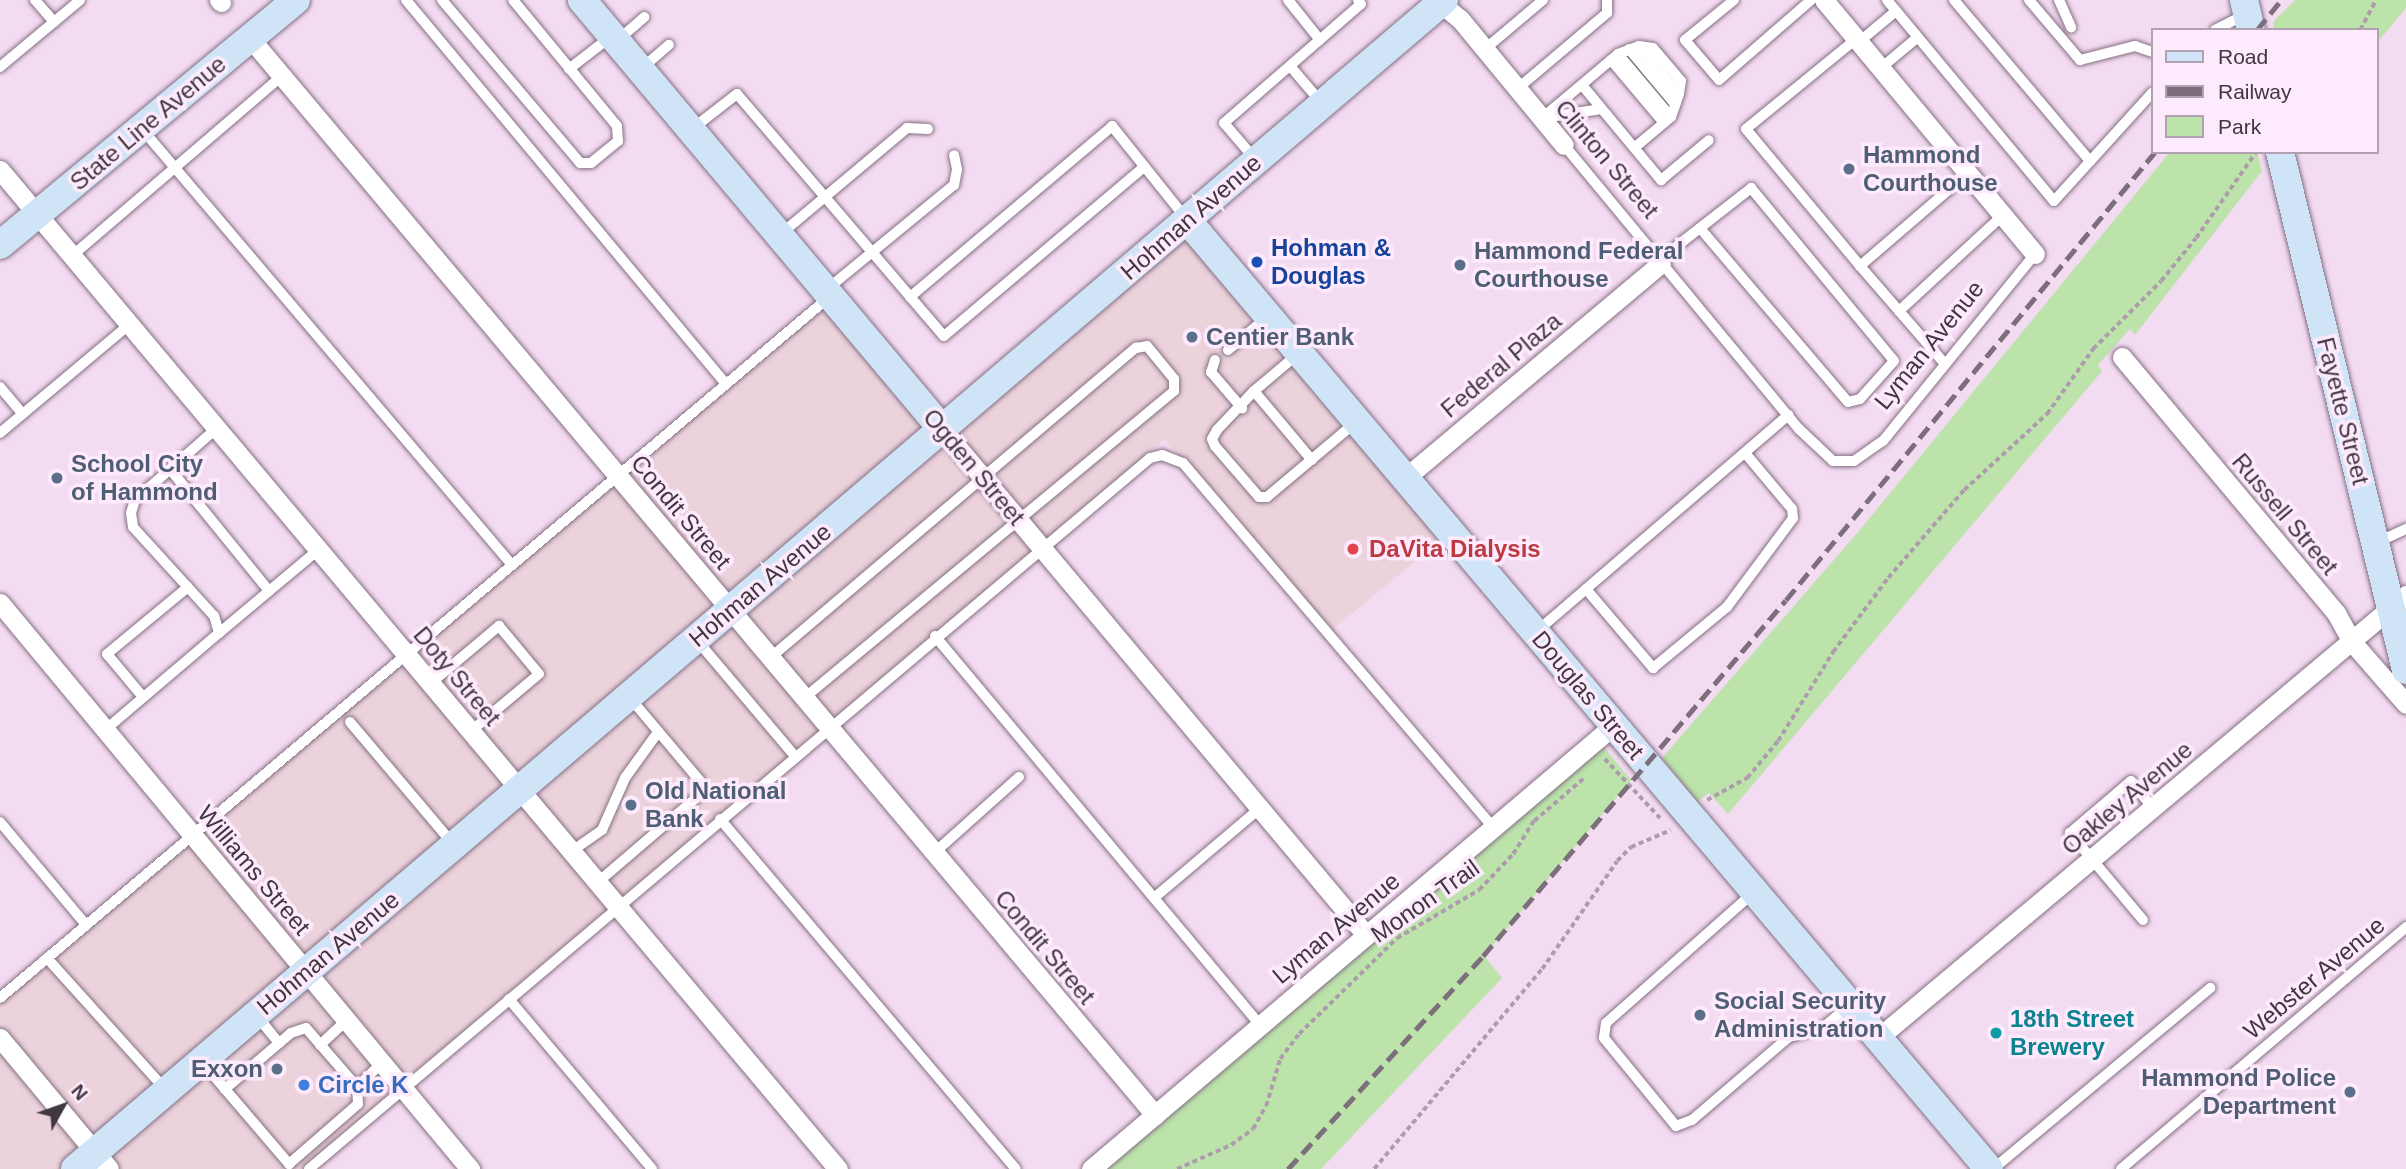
<!DOCTYPE html>
<html>
<head>
<meta charset="utf-8">
<style>
  body { margin:0 }
  #map { position:relative; width:2406px; height:1169px; overflow:hidden; background:#f3dbf1; font-family:Helvetica,sans-serif }
  div>[style] { position:absolute }
  [style*='--x'] { left:calc(var(--x)*1px); top:calc(var(--y)*1px); width:calc(var(--w)*1px); rotate:calc(var(--a)*1deg) }
  .commercial>* { inset:0; background:#ebd2db }
  .green>* { inset:0; background:#bbe3aa }
  .path>* { height:3.5px; margin-top:-1.75px; transform-origin:0; background:repeating-linear-gradient(90deg,#ae9cad 0 5px,transparent 0 8.5px) }
  .roads { filter:drop-shadow(0 0 2px #857084) drop-shadow(0 0 2px #857084) }
  .lane>* { height:10px; margin:-5px; padding:0 5px; transform-origin:5px; border-radius:5px; background:#fff }
  .street>* { height:19px; margin:-9.5px; padding:0 9.5px; transform-origin:9.5px; border-radius:9.5px; background:#fff }
  .secondary>* { height:28px; margin:-14px; padding:0 14px; transform-origin:14px; border-radius:14px; background:#cfe5f7 }
  .rail>* { height:5px; margin-top:-2.5px; transform-origin:0; background:repeating-linear-gradient(90deg,#7d6e7b 0 14px,transparent 0 21px) }
  .dots>* { width:19px; height:19px; translate:-50% -50%; box-sizing:border-box; border:4px solid #fdeafc; border-radius:50% }
  span { translate:-50% -50%; white-space:nowrap; text-align:center; line-height:1.15; -webkit-text-stroke:7px #fdeafc; paint-order:stroke }
  .street-label { font-size:24px; color:#413740 }
  .service-label { font-size:24px; color:#4e5e75; font-weight:700 }
  .left { translate:0 -50%; text-align:left }
  .right { translate:-100% -50%; text-align:right }
  .transit-label { font-size:24px; color:#164399; font-weight:700 }
  .health-label { font-size:24px; color:#be3a42; font-weight:700 }
  .culture-label { font-size:24px; color:#0d838f; font-weight:700 }
  .shop-label { font-size:24px; color:#366cbe; font-weight:700 }
  .legend { position:absolute; left:2151px; top:28px; width:228px; height:126px; box-sizing:border-box; background:#fdeafc; border:2px solid #b2a2b1; margin:0; padding:9px 12px; list-style:none; font-size:21px; color:#413740 }
  .legend li { display:flex; align-items:center; gap:14px; height:35px }
  .legend b { width:35px; border:2px solid #b2a2b1 }
  .north { position:absolute; left:28px; top:1071px; width:70px; height:70px; -webkit-text-stroke:5px #fdeafc; paint-order:stroke; rotate:50deg; font-size:19px; font-weight:700; line-height:28px; text-align:center; color:#413740 }
  .north::after { content:''; display:block; margin:auto; width:24px; height:32px; background:#413740; clip-path:polygon(50% 0,100% 100%,50% 72%,0 100%) }
</style>
</head>
<body>
<div id="map">
  <div class="commercial">
    <div style="clip-path:polygon(1187px 220px,1451px 532px,1328px 633px,1165px 439px,308px 1169px,0 1169px,0 995px,831px 296px,943px 430px)"></div>
  </div>
  <div class="green">
    <div style="clip-path:polygon(2295px 0,2406px 0,2406px 8px,2376px 44px,2376px 30px,2274px 30px,2273px 22px)"></div>
    <div style="clip-path:polygon(2170px 152px,2257px 152px,2262px 171px,2135px 335px,2130px 329px,2098px 365px,2102px 371px,1728px 814px,1709px 793px,1697px 802px,1662px 758px,1859px 531px)"></div>
    <div style="clip-path:polygon(1597px 739px,1631px 780px,1484px 956px,1502px 978px,1321px 1169px,1093px 1169px)"></div>
  </div>
  <div class="path">
    <div style="--x:2360;--y:30;--w:34;--a:-62"></div>
    <div style="--x:1605;--y:759;--w:81;--a:47"></div>
    <div style="--x:1707;--y:800;--w:46;--a:-28.8"></div>
    <div style="--x:1747;--y:778;--w:48;--a:-50"></div>
    <div style="--x:1778;--y:741;--w:105;--a:-58.3"></div>
    <div style="--x:1833;--y:652;--w:92;--a:-53.4"></div>
    <div style="--x:1888;--y:578;--w:116;--a:-49.2"></div>
    <div style="--x:1964;--y:490;--w:113;--a:-42.5"></div>
    <div style="--x:2047;--y:414;--w:80;--a:-54.7"></div>
    <div style="--x:2093;--y:349;--w:96;--a:-45"></div>
    <div style="--x:2161;--y:281;--w:55;--a:-50.9"></div>
    <div style="--x:2196;--y:238;--w:105;--a:-55.1"></div>
    <div style="--x:1177;--y:1169;--w:59;--a:-24"></div>
    <div style="--x:1231;--y:1145;--w:27;--a:-36"></div>
    <div style="--x:1253;--y:1129;--w:26;--a:-61"></div>
    <div style="--x:1266;--y:1106;--w:49;--a:-73.4"></div>
    <div style="--x:1280;--y:1059;--w:31;--a:-53"></div>
    <div style="--x:1299;--y:1034;--w:137;--a:-44.4"></div>
    <div style="--x:1397;--y:938;--w:95;--a:-30.3"></div>
    <div style="--x:1479;--y:890;--w:50;--a:-46.6"></div>
    <div style="--x:1513;--y:854;--w:39;--a:-58"></div>
    <div style="--x:1534;--y:821;--w:66;--a:-40.7"></div>
    <div style="--x:1374;--y:1169;--w:261;--a:-50"></div>
    <div style="--x:1542;--y:969;--w:131;--a:-55.2"></div>
    <div style="--x:1617;--y:861;--w:20;--a:-45"></div>
    <div style="--x:1631;--y:847;--w:43;--a:-23"></div>
  </div>
  <div class="roads">
    <div class="lane">
      <div style="--x:35;--y:0;--w:29;--a:49"></div>
      <div style="--x:406;--y:0;--w:500;--a:50.2"></div>
      <div style="--x:442;--y:0;--w:214;--a:49.7"></div>
      <div style="--x:580;--y:163;--w:11;--a:0"></div>
      <div style="--x:591;--y:163;--w:35;--a:-39"></div>
      <div style="--x:618;--y:141;--w:15;--a:-94"></div>
      <div style="--x:617;--y:126;--w:163;--a:-129.5"></div>
      <div style="--x:1288;--y:0;--w:51;--a:51.3"></div>
      <div style="--x:1734;--y:0;--w:63;--a:140.8"></div>
      <div style="--x:1685;--y:40;--w:52;--a:49.6"></div>
      <div style="--x:1719;--y:80;--w:122;--a:-41"></div>
      <div style="--x:1887;--y:0;--w:261;--a:50.3"></div>
      <div style="--x:2054;--y:201;--w:146;--a:-47.8"></div>
      <div style="--x:1954;--y:0;--w:211;--a:49.8"></div>
      <div style="--x:2029;--y:0;--w:79;--a:49.6"></div>
      <div style="--x:2080;--y:60;--w:57;--a:-14.3"></div>
      <div style="--x:2135;--y:46;--w:18;--a:19"></div>
      <div style="--x:2059;--y:0;--w:30;--a:66"></div>
      <div style="--x:2215;--y:30;--w:33;--a:-27"></div>
      <div style="--x:1856;--y:39;--w:142;--a:140.7"></div>
      <div style="--x:1746;--y:129;--w:178;--a:50.2"></div>
      <div style="--x:618;--y:40;--w:35;--a:-41"></div>
      <div style="--x:1859;--y:42;--w:48;--a:-40"></div>
      <div style="--x:1639;--y:46;--w:62;--a:50.2"></div>
      <div style="--x:1485;--y:49;--w:76;--a:-40.2"></div>
      <div style="--x:1629;--y:49;--w:72;--a:50.1"></div>
      <div style="--x:1618;--y:54;--w:82;--a:49.9"></div>
      <div style="--x:1611;--y:60;--w:82;--a:49.9"></div>
      <div style="--x:1290;--y:66;--w:46;--a:49.4"></div>
      <div style="--x:0;--y:67;--w:104;--a:-39.9"></div>
      <div style="--x:1881;--y:68;--w:48;--a:-40"></div>
      <div style="--x:569;--y:69;--w:51;--a:-37.8"></div>
      <div style="--x:641;--y:69;--w:37;--a:-41"></div>
      <div style="--x:1582;--y:85;--w:124;--a:50.3"></div>
      <div style="--x:1661;--y:180;--w:62;--a:-39.8"></div>
      <div style="--x:1517;--y:89;--w:118;--a:-40.2"></div>
      <div style="--x:1607;--y:13;--w:13;--a:-90"></div>
      <div style="--x:1542;--y:118;--w:99;--a:-40.1"></div>
      <div style="--x:1618;--y:54;--w:22;--a:-21"></div>
      <div style="--x:1639;--y:46;--w:14;--a:8"></div>
      <div style="--x:1653;--y:48;--w:43;--a:49.7"></div>
      <div style="--x:1681;--y:81;--w:13;--a:99"></div>
      <div style="--x:1679;--y:94;--w:24;--a:109"></div>
      <div style="--x:1671;--y:117;--w:48;--a:140"></div>
      <div style="--x:1543;--y:118;--w:59;--a:-8.8"></div>
      <div style="--x:142;--y:129;--w:572;--a:49.68"></div>
      <div style="--x:692;--y:129;--w:57;--a:-37.9"></div>
      <div style="--x:737;--y:94;--w:318;--a:49.5"></div>
      <div style="--x:944;--y:336;--w:262;--a:-40.2"></div>
      <div style="--x:1564;--y:145;--w:369;--a:50.4"></div>
      <div style="--x:1799;--y:429;--w:47;--a:43.3"></div>
      <div style="--x:1833;--y:461;--w:21;--a:0"></div>
      <div style="--x:1854;--y:461;--w:35;--a:-35"></div>
      <div style="--x:1883;--y:441;--w:241;--a:-50.9"></div>
      <div style="--x:1254;--y:158;--w:46;--a:-130.6"></div>
      <div style="--x:1224;--y:123;--w:181;--a:-41"></div>
      <div style="--x:1361;--y:4;--w:5;--a:-127"></div>
      <div style="--x:782;--y:233;--w:163;--a:-40"></div>
      <div style="--x:907;--y:128;--w:21;--a:3"></div>
      <div style="--x:73;--y:255;--w:275;--a:-40.6"></div>
      <div style="--x:1660;--y:261;--w:29;--a:-41"></div>
      <div style="--x:1682;--y:242;--w:88;--a:-38"></div>
      <div style="--x:1751;--y:188;--w:224;--a:50.4"></div>
      <div style="--x:1894;--y:361;--w:51;--a:131.8"></div>
      <div style="--x:1860;--y:399;--w:12;--a:166"></div>
      <div style="--x:1848;--y:402;--w:228;--a:-130.4"></div>
      <div style="--x:826;--y:290;--w:166;--a:-39.4"></div>
      <div style="--x:954;--y:185;--w:16;--a:-79"></div>
      <div style="--x:957;--y:169;--w:14;--a:-102"></div>
      <div style="--x:910;--y:297;--w:265;--a:-40.2"></div>
      <div style="--x:1112;--y:126;--w:117;--a:51.3"></div>
      <div style="--x:1899;--y:311;--w:142;--a:-42.7"></div>
      <div style="--x:1228;--y:350;--w:48;--a:-40"></div>
      <div style="--x:1299;--y:353;--w:59;--a:139.8"></div>
      <div style="--x:1254;--y:391;--w:54;--a:133.5"></div>
      <div style="--x:1217;--y:430;--w:10;--a:119"></div>
      <div style="--x:1212;--y:439;--w:8;--a:67"></div>
      <div style="--x:1215;--y:446;--w:67;--a:49.2"></div>
      <div style="--x:1259;--y:497;--w:8;--a:0"></div>
      <div style="--x:1267;--y:497;--w:115;--a:-40.1"></div>
      <div style="--x:1215;--y:360;--w:13;--a:108"></div>
      <div style="--x:1211;--y:372;--w:48;--a:49.3"></div>
      <div style="--x:1945;--y:364;--w:130;--a:-130.9"></div>
      <div style="--x:1860;--y:266;--w:143;--a:-40.7"></div>
      <div style="--x:0;--y:387;--w:35;--a:50"></div>
      <div style="--x:1254;--y:391;--w:90;--a:50"></div>
      <div style="--x:0;--y:433;--w:170;--a:-40"></div>
      <div style="--x:170;--y:469;--w:157;--a:50.9"></div>
      <div style="--x:2378;--y:542;--w:31;--a:-25"></div>
      <div style="--x:1586;--y:589;--w:104;--a:49.7"></div>
      <div style="--x:1653;--y:668;--w:96;--a:-39.5"></div>
      <div style="--x:1727;--y:607;--w:111;--a:-53.4"></div>
      <div style="--x:1793;--y:518;--w:9;--a:-96"></div>
      <div style="--x:1792;--y:509;--w:73;--a:-130"></div>
      <div style="--x:1536;--y:632;--w:333;--a:-40.7"></div>
      <div style="--x:219;--y:633;--w:131;--a:-40"></div>
      <div style="--x:935;--y:636;--w:507;--a:50.12"></div>
      <div style="--x:696;--y:639;--w:153;--a:49.8"></div>
      <div style="--x:770;--y:658;--w:480;--a:-40.3"></div>
      <div style="--x:1136;--y:348;--w:11;--a:-10"></div>
      <div style="--x:1147;--y:346;--w:43;--a:50.7"></div>
      <div style="--x:1174;--y:379;--w:12;--a:90"></div>
      <div style="--x:1174;--y:391;--w:481;--a:140.3"></div>
      <div style="--x:431;--y:683;--w:89;--a:-40"></div>
      <div style="--x:499;--y:626;--w:62;--a:50.2"></div>
      <div style="--x:539;--y:674;--w:89;--a:140"></div>
      <div style="--x:143;--y:697;--w:56;--a:-129.9"></div>
      <div style="--x:107;--y:654;--w:105;--a:-39.6"></div>
      <div style="--x:350;--y:722;--w:161;--a:49.8"></div>
      <div style="--x:105;--y:730;--w:150;--a:-40.4"></div>
      <div style="--x:219;--y:633;--w:18;--a:-106"></div>
      <div style="--x:214;--y:616;--w:120;--a:-132.3"></div>
      <div style="--x:133;--y:527;--w:14;--a:-98"></div>
      <div style="--x:131;--y:513;--w:14;--a:-73"></div>
      <div style="--x:135;--y:500;--w:109;--a:-41.3"></div>
      <div style="--x:720;--y:819;--w:458;--a:49.8"></div>
      <div style="--x:0;--y:822;--w:134;--a:50.1"></div>
      <div style="--x:572;--y:851;--w:37;--a:-35"></div>
      <div style="--x:602;--y:830;--w:57;--a:-66.1"></div>
      <div style="--x:625;--y:778;--w:57;--a:-54.3"></div>
      <div style="--x:934;--y:853;--w:114;--a:-41.8"></div>
      <div style="--x:598;--y:882;--w:138;--a:-40.6"></div>
      <div style="--x:703;--y:792;--w:11;--a:-105"></div>
      <div style="--x:700;--y:781;--w:107;--a:-130.1"></div>
      <div style="--x:1753;--y:893;--w:196;--a:138.5"></div>
      <div style="--x:1606;--y:1023;--w:15;--a:98"></div>
      <div style="--x:1604;--y:1038;--w:114;--a:50.7"></div>
      <div style="--x:1676;--y:1126;--w:17;--a:-21"></div>
      <div style="--x:1692;--y:1120;--w:128;--a:-40.6"></div>
      <div style="--x:1789;--y:1037;--w:36;--a:-16"></div>
      <div style="--x:1824;--y:1027;--w:33;--a:-41"></div>
      <div style="--x:1154;--y:898;--w:139;--a:-40.3"></div>
      <div style="--x:2143;--y:920;--w:114;--a:-130"></div>
      <div style="--x:2070;--y:833;--w:80;--a:-40.4"></div>
      <div style="--x:2131;--y:781;--w:35;--a:51"></div>
      <div style="--x:47;--y:958;--w:175;--a:48"></div>
      <div style="--x:0;--y:998;--w:1084;--a:-40.21"></div>
      <div style="--x:509;--y:999;--w:222;--a:49.9"></div>
      <div style="--x:257;--y:1016;--w:35;--a:51"></div>
      <div style="--x:320;--y:1045;--w:37;--a:-43"></div>
      <div style="--x:204;--y:1064;--w:33;--a:50"></div>
      <div style="--x:225;--y:1089;--w:99;--a:49.5"></div>
      <div style="--x:289;--y:1164;--w:91;--a:-41"></div>
      <div style="--x:358;--y:1104;--w:17;--a:-93"></div>
      <div style="--x:357;--y:1087;--w:78;--a:-130.8"></div>
      <div style="--x:306;--y:1028;--w:16;--a:162"></div>
      <div style="--x:291;--y:1033;--w:87;--a:139.7"></div>
      <div style="--x:357;--y:1087;--w:35;--a:-44"></div>
      <div style="--x:309;--y:1169;--w:1101;--a:-40.21"></div>
      <div style="--x:1150;--y:458;--w:12;--a:-14"></div>
      <div style="--x:1162;--y:455;--w:22;--a:21"></div>
      <div style="--x:1183;--y:463;--w:478;--a:49.6"></div>
      <div style="--x:1993;--y:1169;--w:283;--a:-39.8"></div>
      <div style="--x:2121;--y:1169;--w:374;--a:-40.3"></div>
    </div>
    <div class="street">
      <div style="--x:219;--y:0;--w:3;--a:45"></div>
      <div style="--x:1437;--y:0;--w:30;--a:40"></div>
      <div style="--x:1460;--y:19;--w:163;--a:50.5"></div>
      <div style="--x:1824;--y:0;--w:330;--a:50.3"></div>
      <div style="--x:250;--y:38;--w:1407;--a:49.96"></div>
      <div style="--x:0;--y:170;--w:1304;--a:50.01"></div>
      <div style="--x:2122;--y:357;--w:334;--a:50.1"></div>
      <div style="--x:2336;--y:613;--w:33;--a:61"></div>
      <div style="--x:2352;--y:642;--w:82;--a:48.9"></div>
      <div style="--x:943;--y:430;--w:659;--a:50.05"></div>
      <div style="--x:1405;--y:478;--w:334;--a:-40"></div>
      <div style="--x:0;--y:603;--w:736;--a:50.29"></div>
      <div style="--x:0;--y:1038;--w:170;--a:50.2"></div>
      <div style="--x:1878;--y:1038;--w:689;--a:-40"></div>
      <div style="--x:1091;--y:1169;--w:686;--a:-40.33"></div>
    </div>
    <div class="secondary">
      <div style="--x:582;--y:0;--w:561;--a:49.99"></div>
      <div style="--x:2244;--y:0;--w:31;--a:77"></div>
      <div style="--x:2280;--y:152;--w:533;--a:76.33"></div>
      <div style="--x:1187;--y:220;--w:1242;--a:49.8"></div>
      <div style="--x:0;--y:245;--w:384;--a:-39.6"></div>
      <div style="--x:75;--y:1169;--w:1800;--a:-40.49"></div>
    </div>
  </div>
  <div class="rail">
    <div style="--x:2257;--y:30;--w:38;--a:-51"></div>
    <div style="--x:1288;--y:1169;--w:289;--a:-47.5"></div>
    <div style="--x:1483;--y:956;--w:467;--a:-49.6"></div>
    <div style="--x:1786;--y:600;--w:580;--a:-50.52"></div>
  </div>
  <div class="dots">
    <div style="left:1849px;top:169px;background:#5c6f8a"></div>
    <div style="left:1257px;top:262px;background:#1a4fb4"></div>
    <div style="left:1460px;top:265px;background:#5c6f8a"></div>
    <div style="left:1192px;top:337px;background:#5c6f8a"></div>
    <div style="left:57px;top:478px;background:#5c6f8a"></div>
    <div style="left:1353px;top:549px;background:#e0444e"></div>
    <div style="left:631px;top:805px;background:#5c6f8a"></div>
    <div style="left:1700px;top:1015px;background:#5c6f8a"></div>
    <div style="left:1996px;top:1033px;background:#0f9aa8"></div>
    <div style="left:277px;top:1069px;background:#5c6f8a"></div>
    <div style="left:304px;top:1085px;background:#3f7fe0"></div>
    <div style="left:2350px;top:1092px;background:#5c6f8a"></div>
  </div>
  <div class="street-label">
    <span style="left:148px;top:123px;rotate:-40deg">State Line Avenue</span>
    <span style="left:1607px;top:159px;rotate:50deg">Clinton Street</span>
    <span style="left:1191px;top:217px;rotate:-41deg">Hohman Avenue</span>
    <span style="left:1929px;top:345px;rotate:-51deg">Lyman Avenue</span>
    <span style="left:1501px;top:365px;rotate:-40deg">Federal Plaza</span>
    <span style="left:2343px;top:411px;rotate:76deg">Fayette Street</span>
    <span style="left:974px;top:467px;rotate:50deg">Ogden Street</span>
    <span style="left:681px;top:512px;rotate:50deg">Condit Street</span>
    <span style="left:2285px;top:514px;rotate:50deg">Russell Street</span>
    <span style="left:760px;top:585px;rotate:-40deg">Hohman Avenue</span>
    <span style="left:457px;top:676px;rotate:50deg">Doty Street</span>
    <span style="left:1588px;top:695px;rotate:50deg">Douglas Street</span>
    <span style="left:2127px;top:798px;rotate:-40deg">Oakley Avenue</span>
    <span style="left:254px;top:870px;rotate:50deg">Williams Street</span>
    <span style="left:1425px;top:901px;rotate:-35deg">Monon Trail</span>
    <span style="left:1336px;top:928px;rotate:-40deg">Lyman Avenue</span>
    <span style="left:1045px;top:947px;rotate:50deg">Condit Street</span>
    <span style="left:328px;top:953px;rotate:-40deg">Hohman Avenue</span>
    <span style="left:2314px;top:978px;rotate:-40deg">Webster Avenue</span>
  </div>
  <div class="service-label">
    <span class="left" style="left:1863px;top:169px">Hammond<br>Courthouse</span>
    <span class="left" style="left:1474px;top:265px">Hammond Federal<br>Courthouse</span>
    <span class="left" style="left:1206px;top:337px">Centier Bank</span>
    <span class="left" style="left:71px;top:478px">School City<br>of Hammond</span>
    <span class="left" style="left:645px;top:805px">Old National<br>Bank</span>
    <span class="left" style="left:1714px;top:1015px">Social Security<br>Administration</span>
    <span class="right" style="left:263px;top:1069px">Exxon</span>
    <span class="right" style="left:2336px;top:1092px">Hammond Police<br>Department</span>
  </div>
  <div class="transit-label">
    <span class="left" style="left:1271px;top:262px">Hohman &amp;<br>Douglas</span>
  </div>
  <div class="health-label">
    <span class="left" style="left:1369px;top:549px">DaVita Dialysis</span>
  </div>
  <div class="culture-label">
    <span class="left" style="left:2010px;top:1033px">18th Street<br>Brewery</span>
  </div>
  <div class="shop-label">
    <span class="left" style="left:318px;top:1085px">Circle K</span>
  </div>
  <ul class="legend">
  <li><b style="height:9px;background:#cfe5f7"></b>Road</li>
  <li><b style="height:9px;background:#7d6e7b"></b>Railway</li>
  <li><b style="height:19px;background:#bbe3aa"></b>Park</li>
  </ul>
  <div class="north">N</div>
</div>
</body>
</html>
